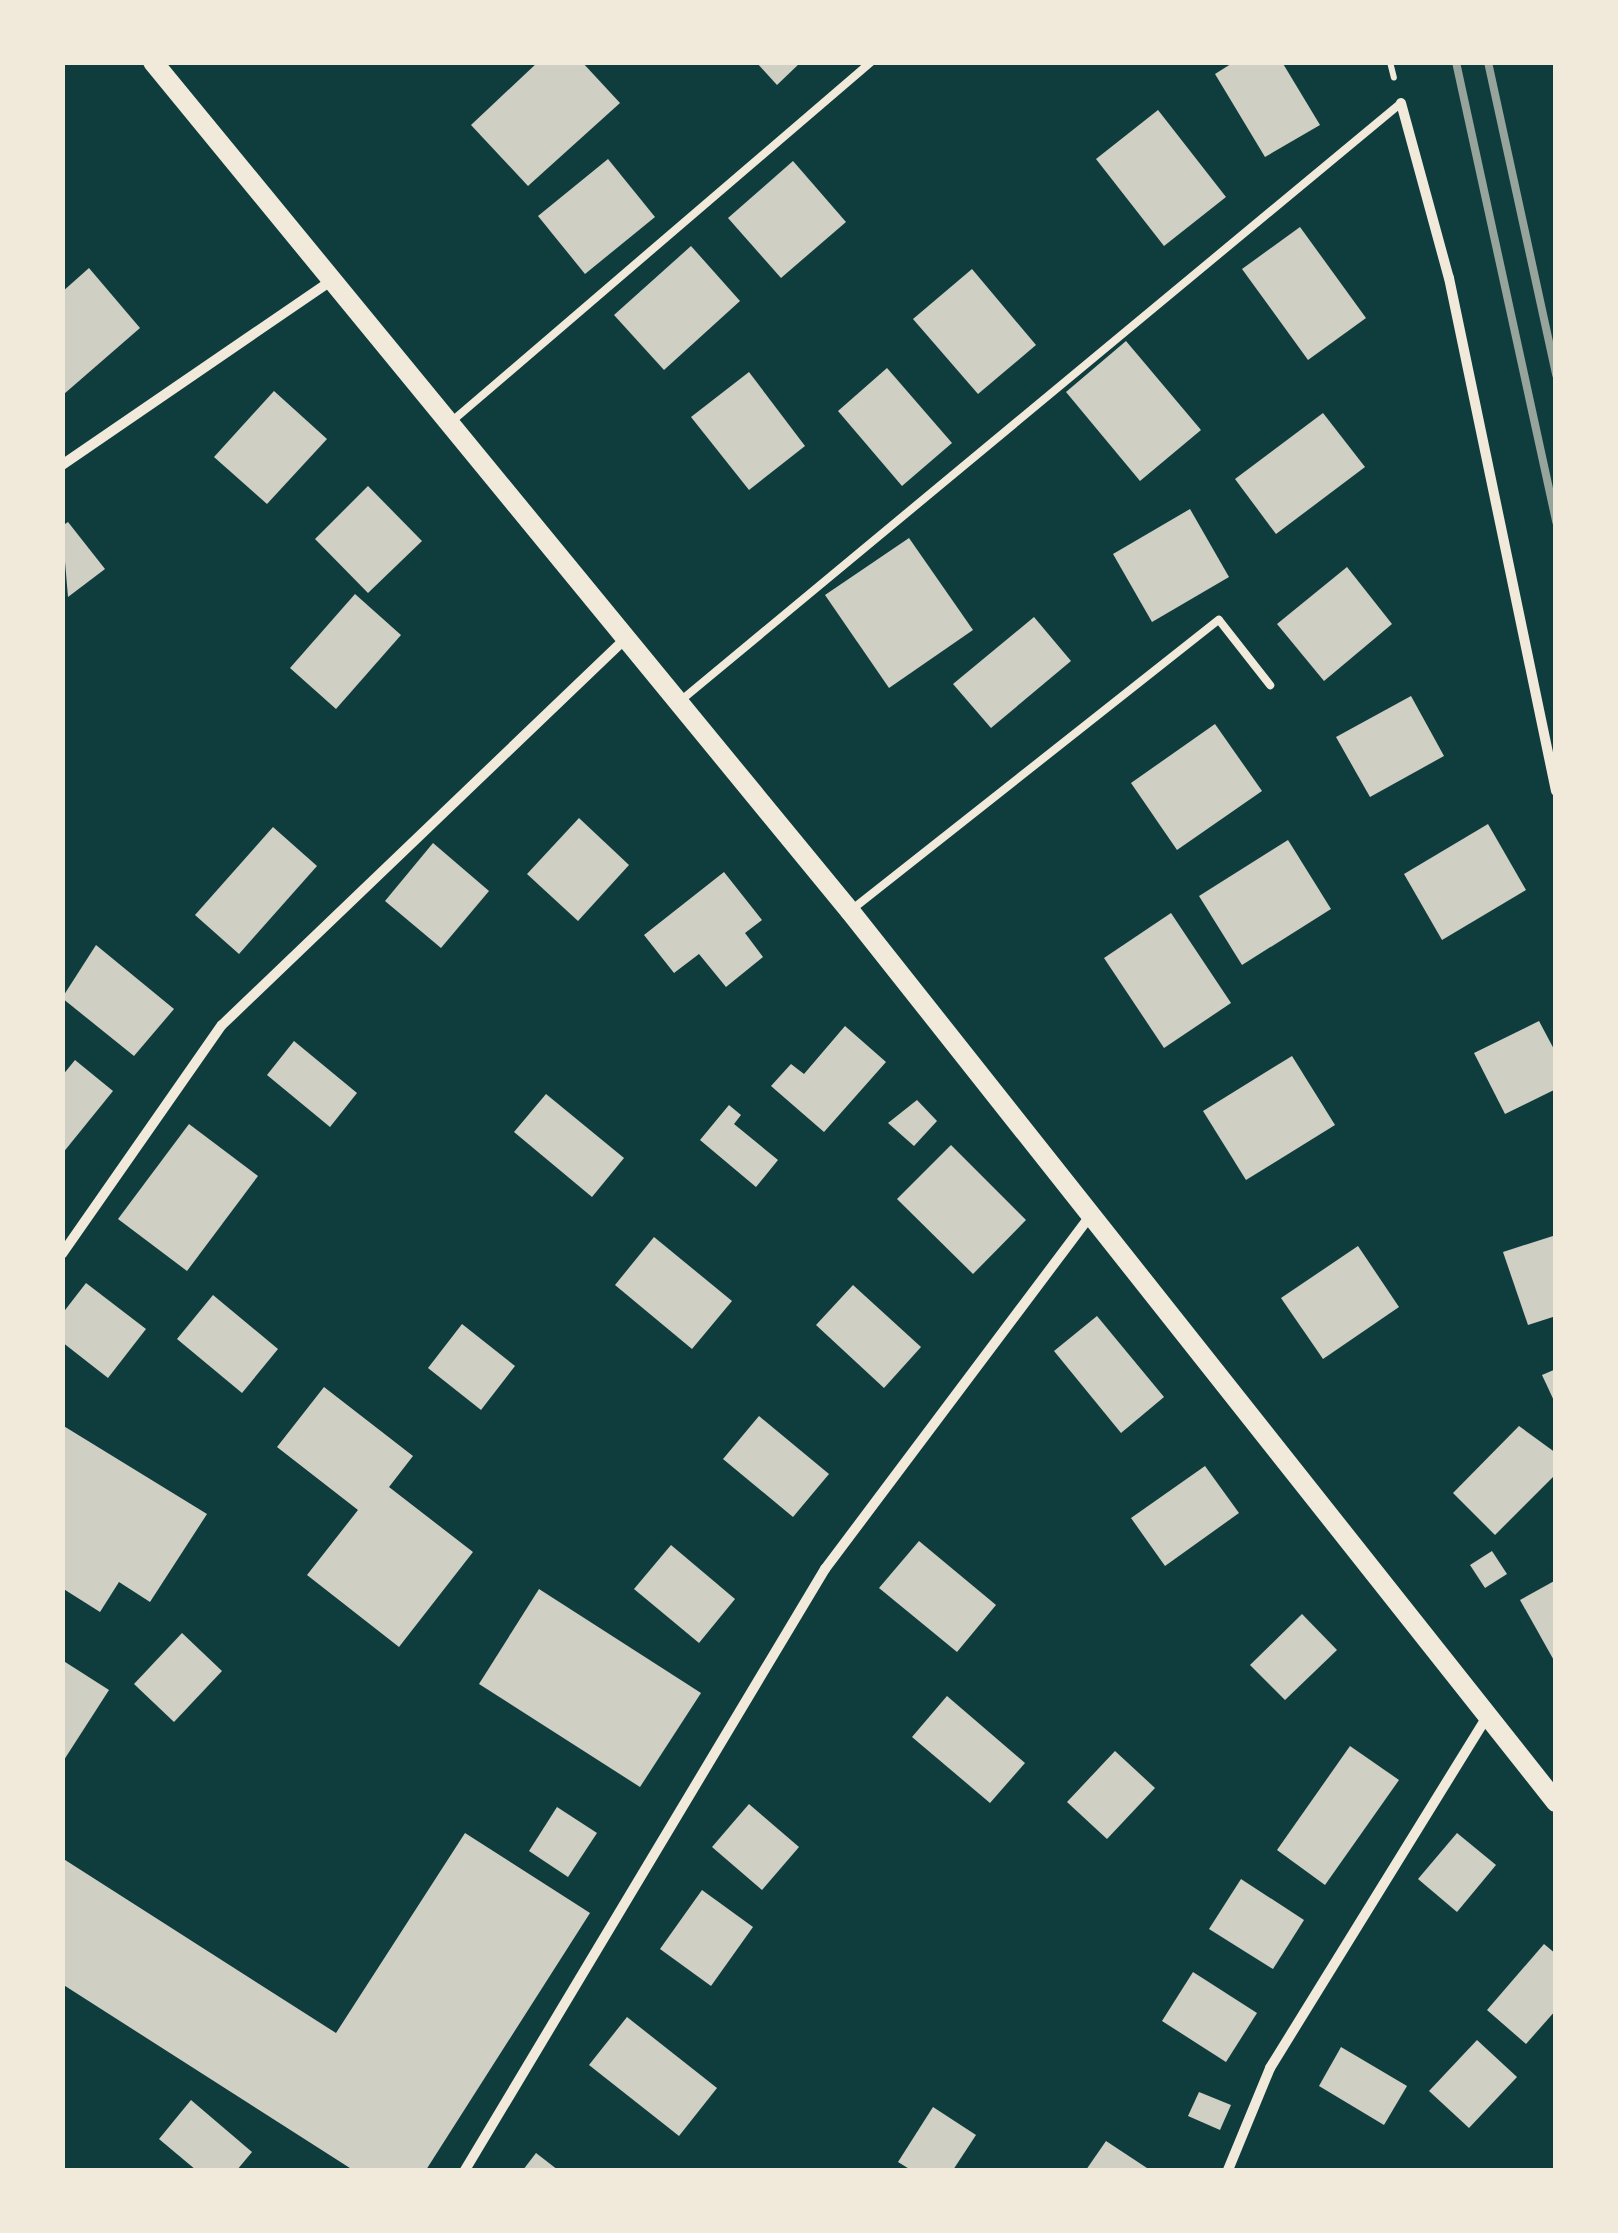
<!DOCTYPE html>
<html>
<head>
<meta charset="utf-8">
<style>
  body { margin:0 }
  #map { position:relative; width:1618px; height:2233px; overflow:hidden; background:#0f3d3e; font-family:Montserrat,sans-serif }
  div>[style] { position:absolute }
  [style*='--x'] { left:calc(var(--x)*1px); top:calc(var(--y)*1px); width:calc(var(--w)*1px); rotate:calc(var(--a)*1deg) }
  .building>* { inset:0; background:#cfcfc3 }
  .path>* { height:6px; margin:-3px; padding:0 3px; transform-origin:3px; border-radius:3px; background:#f1e9da }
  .service>* { height:8px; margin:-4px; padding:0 4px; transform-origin:4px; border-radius:4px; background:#f1e9da }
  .minor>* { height:10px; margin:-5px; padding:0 5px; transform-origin:5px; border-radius:5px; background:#f1e9da }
  .secondary>* { height:20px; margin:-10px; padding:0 10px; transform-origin:10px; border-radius:10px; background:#f1e9da }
  .rail>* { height:8px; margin:-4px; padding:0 4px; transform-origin:4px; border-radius:4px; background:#97a49c }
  span { translate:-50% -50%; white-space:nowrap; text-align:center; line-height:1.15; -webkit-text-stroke:8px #f1e9da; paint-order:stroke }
  .frame { position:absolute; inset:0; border:65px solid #f1e9da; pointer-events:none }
</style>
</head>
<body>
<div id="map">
  <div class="building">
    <div style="clip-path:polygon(538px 62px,582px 62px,620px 103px,528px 186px,471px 125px)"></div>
    <div style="clip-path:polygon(756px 62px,801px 62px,777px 85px)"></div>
    <div style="clip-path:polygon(1234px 62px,1282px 62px,1320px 125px,1265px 157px,1215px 74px)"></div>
    <div style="clip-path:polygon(1158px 110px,1226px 197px,1164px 246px,1096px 159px)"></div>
    <div style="clip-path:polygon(608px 159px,655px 217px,585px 274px,538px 216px)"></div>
    <div style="clip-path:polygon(793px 161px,846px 222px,781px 278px,728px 218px)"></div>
    <div style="clip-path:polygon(1300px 227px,1366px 318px,1308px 360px,1242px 269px)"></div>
    <div style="clip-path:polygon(691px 246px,740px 301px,664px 370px,614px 315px)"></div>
    <div style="clip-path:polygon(89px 268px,140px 328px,64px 394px,62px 292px)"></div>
    <div style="clip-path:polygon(972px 269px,1036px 345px,978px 394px,913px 319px)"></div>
    <div style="clip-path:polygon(1126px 341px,1201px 430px,1140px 481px,1066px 392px)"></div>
    <div style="clip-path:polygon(887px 368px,952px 443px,902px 486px,838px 411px)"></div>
    <div style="clip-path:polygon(749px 372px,805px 446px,749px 490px,691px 417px)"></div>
    <div style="clip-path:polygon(274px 391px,327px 439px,267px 504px,214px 457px)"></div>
    <div style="clip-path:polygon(1323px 413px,1365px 467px,1276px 534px,1235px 479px)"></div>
    <div style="clip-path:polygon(368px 486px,422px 541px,368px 593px,315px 539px)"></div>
    <div style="clip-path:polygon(1190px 509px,1229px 577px,1152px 622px,1113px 554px)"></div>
    <div style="clip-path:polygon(68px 522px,105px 569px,68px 597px,62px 526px)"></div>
    <div style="clip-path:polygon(909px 538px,973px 630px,889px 688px,825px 595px)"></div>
    <div style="clip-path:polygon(1347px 567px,1392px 624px,1324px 681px,1277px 624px)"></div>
    <div style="clip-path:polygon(355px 594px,401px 635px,336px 709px,290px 668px)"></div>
    <div style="clip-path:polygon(1034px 617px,1071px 661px,991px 728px,953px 684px)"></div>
    <div style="clip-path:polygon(1411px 696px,1444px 756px,1370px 797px,1336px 737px)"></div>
    <div style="clip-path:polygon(1215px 724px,1262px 791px,1177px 850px,1131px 783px)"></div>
    <div style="clip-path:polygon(579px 818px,629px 865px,578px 921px,527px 874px)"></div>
    <div style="clip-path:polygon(1488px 824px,1526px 890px,1442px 940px,1404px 874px)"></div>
    <div style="clip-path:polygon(273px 827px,317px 866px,239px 954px,195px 915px)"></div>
    <div style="clip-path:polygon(1288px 840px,1331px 909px,1242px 965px,1199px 896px)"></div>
    <div style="clip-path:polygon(433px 843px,489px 891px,441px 948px,385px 901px)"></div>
    <div style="clip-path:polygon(724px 872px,762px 920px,745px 933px,763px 957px,726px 987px,699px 954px,674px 973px,644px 935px)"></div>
    <div style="clip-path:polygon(1171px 913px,1231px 1003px,1164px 1048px,1104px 958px)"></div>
    <div style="clip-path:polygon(96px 945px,174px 1009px,134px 1056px,62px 998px)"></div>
    <div style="clip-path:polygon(1539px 1021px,1556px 1053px,1556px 1089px,1505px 1114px,1474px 1053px)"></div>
    <div style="clip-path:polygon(845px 1026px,886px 1062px,824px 1132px,771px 1086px,791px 1064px,804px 1074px)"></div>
    <div style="clip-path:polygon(294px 1041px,357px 1093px,330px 1127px,267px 1075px)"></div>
    <div style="clip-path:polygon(1292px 1056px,1335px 1125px,1246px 1180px,1203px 1111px)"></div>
    <div style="clip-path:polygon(75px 1060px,113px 1091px,62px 1154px,62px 1076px)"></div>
    <div style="clip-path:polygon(546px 1094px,624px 1158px,592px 1197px,514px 1132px)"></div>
    <div style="clip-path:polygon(917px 1100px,937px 1121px,914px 1146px,888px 1123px)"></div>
    <div style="clip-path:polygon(729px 1105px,741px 1115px,734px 1124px,778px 1160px,756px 1187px,700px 1140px)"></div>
    <div style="clip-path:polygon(189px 1124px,258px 1176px,187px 1271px,118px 1219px)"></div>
    <div style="clip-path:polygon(951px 1145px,1026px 1220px,973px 1274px,897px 1199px)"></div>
    <div style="clip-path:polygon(1556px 1235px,1556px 1316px,1528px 1325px,1503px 1252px)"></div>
    <div style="clip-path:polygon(654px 1237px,732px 1301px,692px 1349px,615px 1285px)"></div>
    <div style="clip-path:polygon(1358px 1246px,1399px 1307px,1323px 1359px,1281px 1298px)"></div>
    <div style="clip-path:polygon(86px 1283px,146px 1329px,108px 1378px,62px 1342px,62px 1314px)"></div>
    <div style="clip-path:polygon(853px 1285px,921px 1347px,884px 1388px,816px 1325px)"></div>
    <div style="clip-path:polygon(213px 1295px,278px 1349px,242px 1393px,177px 1339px)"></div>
    <div style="clip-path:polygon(1097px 1316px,1164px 1397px,1121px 1433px,1054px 1351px)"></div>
    <div style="clip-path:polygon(462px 1324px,515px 1366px,481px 1410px,428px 1368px)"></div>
    <div style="clip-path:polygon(1556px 1369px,1556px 1405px,1542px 1375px)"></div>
    <div style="clip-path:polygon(324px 1387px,413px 1456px,389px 1487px,473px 1552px,399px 1647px,307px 1575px,358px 1510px,277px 1447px)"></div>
    <div style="clip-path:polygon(759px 1416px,829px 1474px,793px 1517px,723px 1459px)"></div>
    <div style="clip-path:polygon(62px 1425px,207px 1514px,150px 1602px,119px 1582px,100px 1612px,62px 1588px)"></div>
    <div style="clip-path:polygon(1519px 1426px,1556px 1453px,1556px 1474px,1495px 1535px,1453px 1493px)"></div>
    <div style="clip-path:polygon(1205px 1466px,1239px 1513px,1165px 1566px,1131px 1518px)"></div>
    <div style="clip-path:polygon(919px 1541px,996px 1605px,957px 1652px,879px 1588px)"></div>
    <div style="clip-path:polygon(671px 1545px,735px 1599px,699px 1643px,634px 1589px)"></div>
    <div style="clip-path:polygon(1492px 1551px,1507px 1574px,1485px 1588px,1470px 1565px)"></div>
    <div style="clip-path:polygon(1556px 1580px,1556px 1664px,1520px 1600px)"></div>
    <div style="clip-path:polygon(539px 1589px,701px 1693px,640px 1787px,479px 1684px)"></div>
    <div style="clip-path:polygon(1302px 1614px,1337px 1650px,1285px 1700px,1250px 1665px)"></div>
    <div style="clip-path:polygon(182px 1633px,222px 1671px,174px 1722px,134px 1684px)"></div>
    <div style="clip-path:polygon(62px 1660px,109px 1690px,62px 1763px)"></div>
    <div style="clip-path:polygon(947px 1696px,1025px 1763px,990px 1803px,912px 1737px)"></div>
    <div style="clip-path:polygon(1350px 1746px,1399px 1780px,1325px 1885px,1277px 1850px)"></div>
    <div style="clip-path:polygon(1115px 1751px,1155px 1788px,1107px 1839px,1067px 1802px)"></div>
    <div style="clip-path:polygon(749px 1804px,799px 1847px,762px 1890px,712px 1847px)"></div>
    <div style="clip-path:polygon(557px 1807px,597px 1833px,568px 1877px,529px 1851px)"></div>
    <div style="clip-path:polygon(465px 1833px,590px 1913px,426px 2170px,353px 2170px,62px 1984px,62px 1858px,336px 2033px)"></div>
    <div style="clip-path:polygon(1457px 1833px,1496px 1865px,1457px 1912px,1418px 1879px)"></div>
    <div style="clip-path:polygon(1241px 1879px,1304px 1920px,1273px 1969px,1209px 1929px)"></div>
    <div style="clip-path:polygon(702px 1890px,753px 1927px,711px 1986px,660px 1949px)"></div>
    <div style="clip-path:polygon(1544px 1944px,1556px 1954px,1556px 2010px,1526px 2044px,1487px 2010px)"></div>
    <div style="clip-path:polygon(1193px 1972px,1257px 2013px,1226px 2062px,1162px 2021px)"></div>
    <div style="clip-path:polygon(627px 2017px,717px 2088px,679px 2136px,589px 2065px)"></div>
    <div style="clip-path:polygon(1477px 2040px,1517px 2077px,1469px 2128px,1429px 2091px)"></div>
    <div style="clip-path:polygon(1341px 2047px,1407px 2086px,1384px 2125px,1319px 2086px)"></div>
    <div style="clip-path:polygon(1199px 2092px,1231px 2105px,1220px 2130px,1188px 2116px)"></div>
    <div style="clip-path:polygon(191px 2100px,252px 2152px,237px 2170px,196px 2170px,159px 2139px)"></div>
    <div style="clip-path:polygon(933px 2107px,976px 2135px,953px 2170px,911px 2170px,898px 2162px)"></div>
    <div style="clip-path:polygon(1106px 2141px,1150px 2170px,1086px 2170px)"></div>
    <div style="clip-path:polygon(536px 2153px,558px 2170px,523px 2170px)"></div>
  </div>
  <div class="path">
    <div style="--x:1390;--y:62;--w:16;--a:76"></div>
  </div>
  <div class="service">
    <div style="--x:451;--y:422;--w:553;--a:-40.6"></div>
    <div style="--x:679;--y:702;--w:938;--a:-39.68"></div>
    <div style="--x:850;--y:911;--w:470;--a:-38.3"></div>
    <div style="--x:1219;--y:620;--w:83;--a:51.9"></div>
  </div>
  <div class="minor">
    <div style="--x:1401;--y:103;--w:181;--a:74.7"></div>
    <div style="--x:1449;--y:278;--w:524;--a:78.22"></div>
    <div style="--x:62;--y:465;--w:330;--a:-34.4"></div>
    <div style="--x:62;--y:1254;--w:279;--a:-55.1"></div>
    <div style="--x:222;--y:1025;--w:559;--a:-43.77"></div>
    <div style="--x:465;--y:2170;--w:701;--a:-59.08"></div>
    <div style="--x:825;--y:1569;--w:443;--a:-53.1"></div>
    <div style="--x:1228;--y:2170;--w:110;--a:-67.6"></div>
    <div style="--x:1270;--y:2068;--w:413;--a:-58.3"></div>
  </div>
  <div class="secondary">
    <div style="--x:153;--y:62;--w:1098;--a:50.62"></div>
    <div style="--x:850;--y:911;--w:1137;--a:51.61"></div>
  </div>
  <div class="rail">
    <div style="--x:1456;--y:62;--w:471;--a:77.7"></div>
    <div style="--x:1488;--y:62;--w:320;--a:77.7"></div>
  </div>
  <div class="frame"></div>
</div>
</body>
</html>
